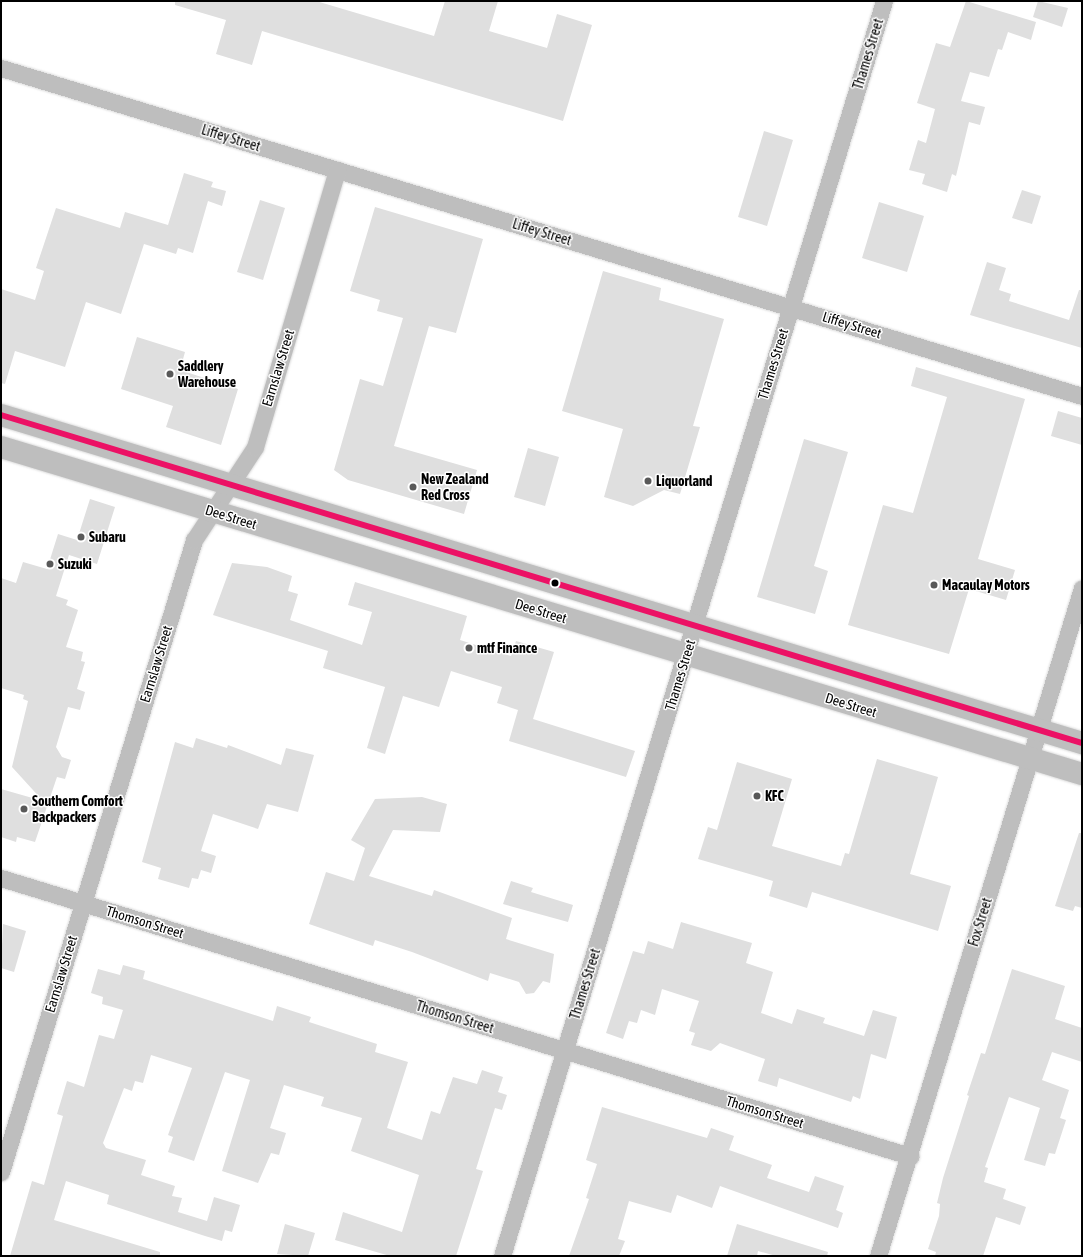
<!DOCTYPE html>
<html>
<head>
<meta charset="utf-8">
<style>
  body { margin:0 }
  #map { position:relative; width:1083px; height:1257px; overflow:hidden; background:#fff; font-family:"Asap Condensed",sans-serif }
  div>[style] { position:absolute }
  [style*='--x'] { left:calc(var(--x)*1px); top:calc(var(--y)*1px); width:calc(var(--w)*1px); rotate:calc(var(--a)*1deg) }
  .building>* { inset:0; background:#dfdfdf }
  .roads { filter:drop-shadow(0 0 1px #dbdbdb) drop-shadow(0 0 1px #dbdbdb) }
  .minor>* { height:17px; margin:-8.5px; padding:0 8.5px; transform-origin:8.5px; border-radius:8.5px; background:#bebebe }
  .primary>* { height:22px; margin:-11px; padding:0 11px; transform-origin:11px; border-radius:11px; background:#bebebe }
  .bus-1>* { height:6px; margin:-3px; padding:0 3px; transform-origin:3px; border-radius:3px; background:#ec1165 }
  .dots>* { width:11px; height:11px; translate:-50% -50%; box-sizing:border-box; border:2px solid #fff; border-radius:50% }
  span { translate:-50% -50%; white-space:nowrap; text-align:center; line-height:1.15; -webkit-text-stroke:3px #fff; paint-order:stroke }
  .street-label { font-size:14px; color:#000 }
  .poi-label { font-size:14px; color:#000; font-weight:700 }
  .left { translate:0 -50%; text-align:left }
  .frame { position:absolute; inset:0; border:2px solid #000; pointer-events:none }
</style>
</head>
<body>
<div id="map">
  <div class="building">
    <div style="clip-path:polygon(175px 1px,316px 1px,434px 36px,445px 1px,498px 1px,489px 31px,547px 48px,557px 14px,592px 25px,563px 121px,262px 31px,252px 65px,216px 54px,226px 20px,175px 5px)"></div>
    <div style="clip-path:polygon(966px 1px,1036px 22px,1031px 40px,1008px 32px,1002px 50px,998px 49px,989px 77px,970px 72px,961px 101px,985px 107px,980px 125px,969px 122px,956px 176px,952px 174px,947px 192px,922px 184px,925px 174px,909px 170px,918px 140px,926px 143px,935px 109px,917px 103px,936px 43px,950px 47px)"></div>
    <div style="clip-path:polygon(1038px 1px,1068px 8px,1062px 27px,1033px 17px)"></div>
    <div style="clip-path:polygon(764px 131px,793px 140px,767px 226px,738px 217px)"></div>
    <div style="clip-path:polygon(184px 173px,213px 182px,211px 187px,226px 191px,222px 206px,208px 201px,193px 253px,178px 248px,176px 254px,144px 244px,121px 314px,86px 302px,65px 367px,15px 351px,5px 384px,1px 383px,1px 289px,35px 300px,44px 271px,36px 268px,56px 208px,120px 228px,125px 212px,168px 225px)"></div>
    <div style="clip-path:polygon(1022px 190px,1041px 196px,1032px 224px,1012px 218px)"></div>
    <div style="clip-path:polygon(260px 200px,285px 208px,263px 280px,237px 272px)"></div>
    <div style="clip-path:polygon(879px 202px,924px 216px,907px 272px,862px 258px)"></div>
    <div style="clip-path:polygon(375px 207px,483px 239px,456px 333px,429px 326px,394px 446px,477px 470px,464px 514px,348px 480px,334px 470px,360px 379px,383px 386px,403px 318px,377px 311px,380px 300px,350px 291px)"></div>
    <div style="clip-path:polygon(987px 262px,1006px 268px,999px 290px,1011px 294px,1009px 301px,1069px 320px,1079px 290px,1082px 290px,1082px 348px,970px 315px)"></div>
    <div style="clip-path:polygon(603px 271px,661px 288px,659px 300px,724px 319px,693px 426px,700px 427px,680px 494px,664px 490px,633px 506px,604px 497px,623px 429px,562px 411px)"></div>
    <div style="clip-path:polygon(137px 337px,185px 352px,180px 370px,238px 389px,221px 445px,166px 427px,173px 406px,121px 389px)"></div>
    <div style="clip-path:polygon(916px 367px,1025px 399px,978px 559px,1015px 570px,1006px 600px,969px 589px,949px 654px,848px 625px,883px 505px,913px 513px,947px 397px,911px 386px)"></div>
    <div style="clip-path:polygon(1058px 411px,1082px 418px,1082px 445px,1051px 436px)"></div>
    <div style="clip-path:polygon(804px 439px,848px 452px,814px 566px,828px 571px,815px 614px,757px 597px)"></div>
    <div style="clip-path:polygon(528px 448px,559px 457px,545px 506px,514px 497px)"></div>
    <div style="clip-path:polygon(90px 499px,115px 507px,97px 564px,69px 555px,56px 596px,68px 600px,66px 605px,78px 610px,66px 647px,83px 652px,81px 661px,85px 662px,77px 689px,85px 692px,80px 710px,68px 707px,56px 747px,62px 757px,71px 760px,65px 779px,57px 777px,35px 842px,17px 837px,16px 842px,1px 837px,1px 789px,43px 801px,12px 767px,28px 701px,23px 699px,24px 695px,1px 688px,1px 578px,16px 583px,23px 562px,47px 569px,58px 534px,77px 540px)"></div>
    <div style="clip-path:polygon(232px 563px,267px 567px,292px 576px,288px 591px,298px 594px,290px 620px,362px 645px,372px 612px,348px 605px,355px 582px,467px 616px,460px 640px,511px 656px,516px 641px,554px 652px,533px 719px,635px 751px,626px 777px,509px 741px,518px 710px,497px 703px,502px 687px,451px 671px,439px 707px,403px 696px,385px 754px,367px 748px,385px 687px,323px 668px,328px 651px,213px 615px)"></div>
    <div style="clip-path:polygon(196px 738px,227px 748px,228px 745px,281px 765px,286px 748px,314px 755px,298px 812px,267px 804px,258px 829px,213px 814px,201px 851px,216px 856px,211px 873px,201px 870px,198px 879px,192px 878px,189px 888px,158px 879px,161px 868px,142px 862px,175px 742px,193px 748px)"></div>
    <div style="clip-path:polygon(877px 759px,938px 777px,910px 874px,951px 886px,938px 931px,812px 892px,807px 908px,769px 896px,773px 881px,698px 859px,708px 827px,717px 830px,737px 762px,792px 779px,772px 846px,841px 866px,845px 853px,849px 854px)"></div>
    <div style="clip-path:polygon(422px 797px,447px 804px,440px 832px,393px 830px,369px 876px,432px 896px,434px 890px,512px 918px,506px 939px,554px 954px,550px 983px,543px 981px,534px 993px,526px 994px,519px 982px,490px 973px,488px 981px,412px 952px,375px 940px,373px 946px,309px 924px,326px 872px,354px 881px,365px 848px,351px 840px,375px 799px)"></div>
    <div style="clip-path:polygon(1079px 833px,1082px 833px,1082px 908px,1075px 906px,1073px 911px,1055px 906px)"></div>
    <div style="clip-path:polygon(511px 881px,533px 888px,531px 892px,573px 905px,568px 922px,503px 904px)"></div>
    <div style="clip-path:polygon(681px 922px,752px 943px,746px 963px,773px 972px,761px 1013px,792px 1024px,797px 1009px,825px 1018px,823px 1023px,864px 1036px,873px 1010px,897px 1017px,886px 1059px,871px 1054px,860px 1099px,853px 1096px,851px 1102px,779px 1078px,777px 1087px,758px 1081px,765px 1059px,720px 1043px,711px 1051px,691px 1045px,695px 1033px,689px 1031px,699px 1001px,662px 989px,655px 1015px,641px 1010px,637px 1023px,629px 1021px,623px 1039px,606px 1033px,633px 951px,644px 954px,648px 941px,673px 949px)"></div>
    <div style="clip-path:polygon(3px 924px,26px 931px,14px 972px,1px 968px)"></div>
    <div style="clip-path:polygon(123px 965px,145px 971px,143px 979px,273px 1021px,277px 1006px,311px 1017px,309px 1022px,377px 1044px,375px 1052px,408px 1062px,387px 1128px,422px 1140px,431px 1111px,440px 1114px,453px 1077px,477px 1084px,482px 1070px,503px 1077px,498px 1092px,507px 1095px,502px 1110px,495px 1108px,476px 1169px,483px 1171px,456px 1256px,390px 1256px,335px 1240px,343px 1212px,402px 1232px,419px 1175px,351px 1151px,362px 1118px,321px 1106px,324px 1097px,284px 1085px,270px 1128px,286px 1133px,279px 1155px,271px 1153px,258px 1183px,222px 1171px,250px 1080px,225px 1072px,194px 1161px,168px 1152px,173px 1137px,168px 1135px,192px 1068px,151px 1055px,143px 1083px,135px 1081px,132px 1091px,124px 1088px,103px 1143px,106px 1148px,146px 1160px,141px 1175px,175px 1186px,172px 1196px,182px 1198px,178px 1212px,207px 1221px,214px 1197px,240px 1205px,232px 1232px,225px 1230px,222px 1241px,205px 1236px,107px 1204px,109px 1195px,66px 1181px,54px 1220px,160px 1252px,160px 1256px,10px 1256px,32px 1181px,44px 1185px,63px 1116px,57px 1114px,67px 1081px,84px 1087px,99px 1035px,114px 1039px,123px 1010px,102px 1004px,103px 997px,91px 993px,98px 969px,120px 975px)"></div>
    <div style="clip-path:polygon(1012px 969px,1065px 986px,1055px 1019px,1082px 1028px,1082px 1062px,1052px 1052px,1042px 1080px,1069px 1090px,1060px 1118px,1066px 1120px,1055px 1154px,1049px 1153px,1045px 1166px,1024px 1160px,1040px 1108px,1009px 1097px,985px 1167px,988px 1168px,984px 1182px,1006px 1189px,1003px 1199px,1026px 1207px,1020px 1225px,996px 1217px,983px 1256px,935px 1256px,936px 1252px,928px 1249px,939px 1216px,940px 1204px,937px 1203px,943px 1178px,969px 1096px,967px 1095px,981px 1053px,985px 1054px)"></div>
    <div style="clip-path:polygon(602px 1107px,707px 1138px,711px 1128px,734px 1136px,729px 1150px,772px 1165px,767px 1178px,809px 1192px,815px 1176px,844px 1186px,836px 1210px,843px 1213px,838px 1228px,720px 1186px,712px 1208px,677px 1195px,671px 1213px,629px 1201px,618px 1239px,625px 1241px,619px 1256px,569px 1256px,589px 1199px,586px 1198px,597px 1164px,586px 1160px)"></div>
    <div style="clip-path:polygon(285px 1224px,315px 1233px,308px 1256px,277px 1254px)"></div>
    <div style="clip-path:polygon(737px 1224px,828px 1252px,827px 1256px,776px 1256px,758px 1251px,757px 1256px,727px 1256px)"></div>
  </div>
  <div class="roads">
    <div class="minor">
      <div style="--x:1;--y:68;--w:1130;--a:16.88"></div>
      <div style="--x:1;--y:878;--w:951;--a:17.01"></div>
      <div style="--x:1;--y:1172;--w:661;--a:-73.02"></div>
      <div style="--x:194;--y:540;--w:111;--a:-56.7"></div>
      <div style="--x:255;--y:447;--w:289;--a:-73.5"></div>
      <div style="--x:502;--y:1256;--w:1312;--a:-73.07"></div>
      <div style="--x:878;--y:1256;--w:698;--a:-73.02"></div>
    </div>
    <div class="primary">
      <div style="--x:1;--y:415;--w:1130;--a:16.88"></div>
      <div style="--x:1;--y:447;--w:1129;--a:16.83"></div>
    </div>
  </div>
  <div class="bus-1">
    <div style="--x:1;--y:415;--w:1130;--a:16.88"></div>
  </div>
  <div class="dots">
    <div style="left:170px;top:374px;background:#595959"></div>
    <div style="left:648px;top:481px;background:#595959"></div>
    <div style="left:413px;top:487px;background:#595959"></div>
    <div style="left:81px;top:537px;background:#595959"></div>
    <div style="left:50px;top:564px;background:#595959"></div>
    <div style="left:555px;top:583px;background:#000"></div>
    <div style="left:934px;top:585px;background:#595959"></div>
    <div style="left:469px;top:648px;background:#595959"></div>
    <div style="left:757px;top:796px;background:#595959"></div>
    <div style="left:24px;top:809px;background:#595959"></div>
  </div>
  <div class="street-label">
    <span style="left:868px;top:54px;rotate:-73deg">Thames Street</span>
    <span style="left:231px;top:138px;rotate:17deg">Liffey Street</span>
    <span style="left:542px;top:232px;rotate:17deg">Liffey Street</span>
    <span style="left:852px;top:325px;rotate:17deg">Liffey Street</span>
    <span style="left:773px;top:364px;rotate:-73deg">Thames Street</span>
    <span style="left:278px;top:368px;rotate:-73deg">Earnslaw Street</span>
    <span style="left:231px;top:517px;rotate:17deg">Dee Street</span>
    <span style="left:541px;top:611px;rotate:17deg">Dee Street</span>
    <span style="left:156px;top:664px;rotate:-73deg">Earnslaw Street</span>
    <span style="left:680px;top:675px;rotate:-73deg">Thames Street</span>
    <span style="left:851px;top:705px;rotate:17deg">Dee Street</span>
    <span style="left:145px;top:922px;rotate:17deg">Thomson Street</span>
    <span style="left:980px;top:922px;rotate:-73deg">Fox Street</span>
    <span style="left:61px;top:974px;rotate:-73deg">Earnslaw Street</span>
    <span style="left:585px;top:984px;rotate:-73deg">Thames Street</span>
    <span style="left:455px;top:1017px;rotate:17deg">Thomson Street</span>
    <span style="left:765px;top:1112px;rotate:17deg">Thomson Street</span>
  </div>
  <div class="poi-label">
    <span class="left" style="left:178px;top:374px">Saddlery<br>Warehouse</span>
    <span class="left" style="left:421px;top:487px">New Zealand<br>Red Cross</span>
    <span class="left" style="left:656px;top:481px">Liquorland</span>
    <span class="left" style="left:89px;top:537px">Subaru</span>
    <span class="left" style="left:58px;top:564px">Suzuki</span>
    <span class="left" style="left:942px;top:585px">Macaulay Motors</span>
    <span class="left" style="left:477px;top:648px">mtf Finance</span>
    <span class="left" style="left:765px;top:796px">KFC</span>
    <span class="left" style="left:32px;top:809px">Southern Comfort<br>Backpackers</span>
  </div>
  <div class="frame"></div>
</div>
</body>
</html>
